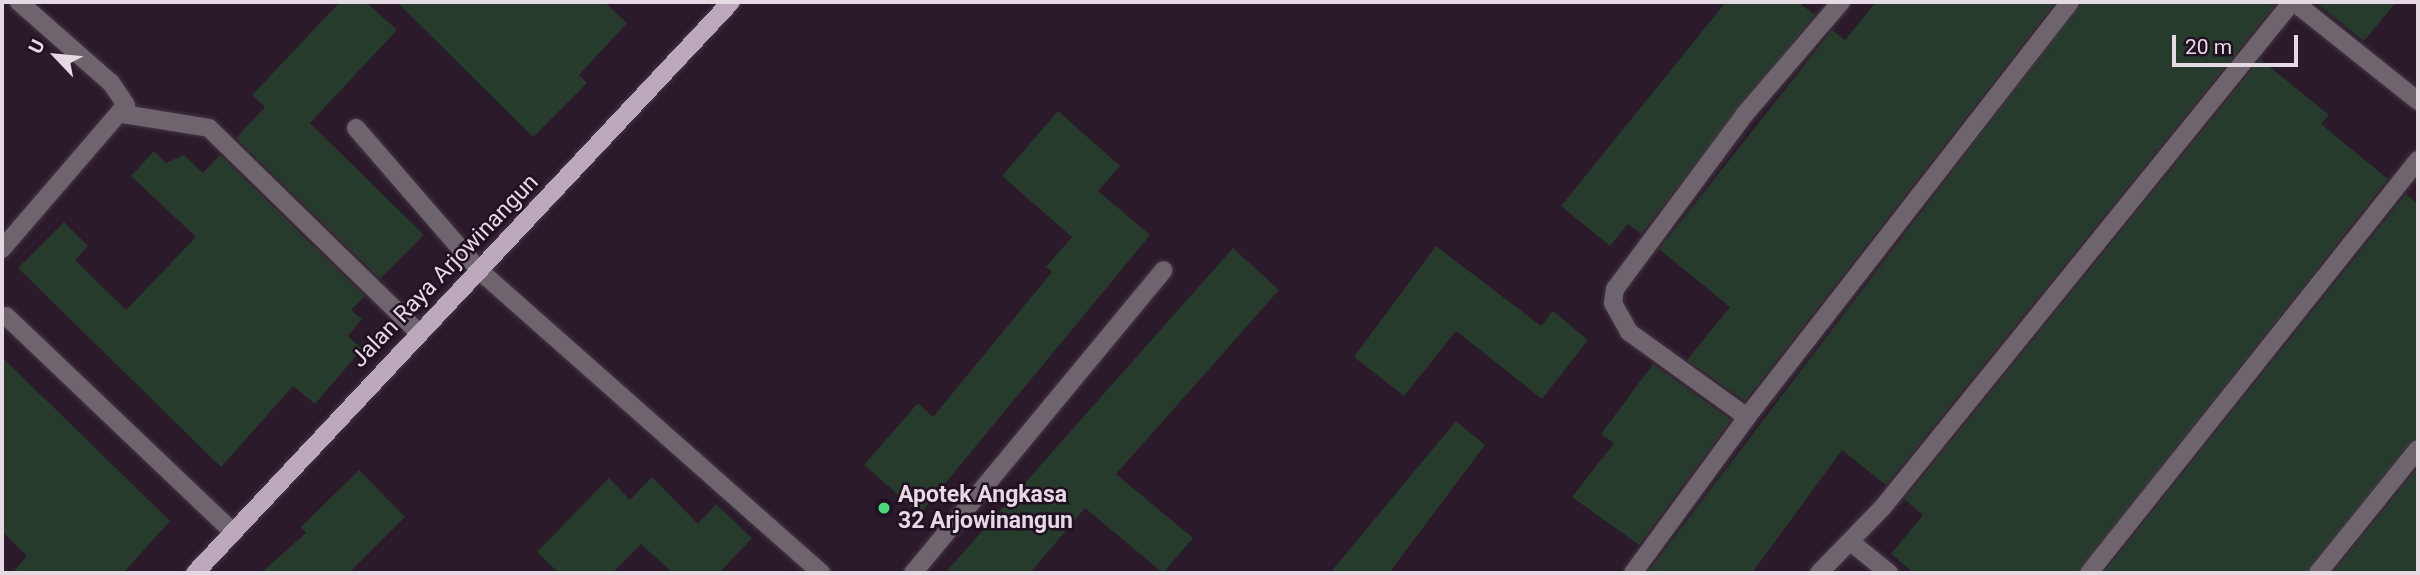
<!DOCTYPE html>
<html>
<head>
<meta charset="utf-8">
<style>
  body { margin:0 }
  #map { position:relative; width:2420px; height:575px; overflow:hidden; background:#2a1a2a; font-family:Roboto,sans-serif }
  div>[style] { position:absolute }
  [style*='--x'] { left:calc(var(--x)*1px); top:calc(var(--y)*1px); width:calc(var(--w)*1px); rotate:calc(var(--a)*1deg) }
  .building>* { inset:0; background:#263b2b }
  .roads { filter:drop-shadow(0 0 2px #443544) drop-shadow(0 0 2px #443544) }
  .minor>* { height:18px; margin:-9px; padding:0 9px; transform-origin:9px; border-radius:9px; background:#6d646d }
  .major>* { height:18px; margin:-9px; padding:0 9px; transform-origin:9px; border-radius:9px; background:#bba8bb }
  .dots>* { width:19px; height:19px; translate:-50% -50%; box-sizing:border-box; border:4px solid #211021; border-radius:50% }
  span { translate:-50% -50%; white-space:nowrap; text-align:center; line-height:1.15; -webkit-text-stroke:5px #211021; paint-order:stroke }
  .street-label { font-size:23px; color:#e5d9e4 }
  .poi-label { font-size:23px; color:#e5d9e4; font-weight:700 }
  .left { translate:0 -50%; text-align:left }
  .frame { position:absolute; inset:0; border:4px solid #e5d9e4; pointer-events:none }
  .north { position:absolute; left:21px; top:21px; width:70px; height:70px; -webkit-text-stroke:5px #211021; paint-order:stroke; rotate:296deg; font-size:19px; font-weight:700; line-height:28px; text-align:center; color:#e5d9e4 }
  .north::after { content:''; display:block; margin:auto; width:24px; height:32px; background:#e5d9e4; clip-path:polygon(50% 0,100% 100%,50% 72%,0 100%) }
  .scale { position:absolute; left:2172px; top:35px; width:126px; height:32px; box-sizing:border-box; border:4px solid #e5d9e4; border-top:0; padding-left:9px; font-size:21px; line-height:24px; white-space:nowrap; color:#e5d9e4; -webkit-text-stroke:5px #211021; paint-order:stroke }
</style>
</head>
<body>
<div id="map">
  <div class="building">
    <div style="clip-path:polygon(340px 2px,366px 2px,397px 30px,310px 123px,424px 235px,380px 279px,236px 138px,265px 107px,252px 95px)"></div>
    <div style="clip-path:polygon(397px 2px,604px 2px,627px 23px,579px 75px,587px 83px,533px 137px)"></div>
    <div style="clip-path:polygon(1726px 2px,1798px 2px,1815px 15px,1641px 234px,1628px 224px,1610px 246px,1561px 206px)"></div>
    <div style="clip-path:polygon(1876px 2px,2056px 2px,1745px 401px,1687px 360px,1730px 307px,1659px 249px,1832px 30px,1845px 40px)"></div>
    <div style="clip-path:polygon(2081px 2px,2278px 2px,1886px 485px,1842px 450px,1752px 573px,1647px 573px)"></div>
    <div style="clip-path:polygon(2315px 2px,2396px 2px,2364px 41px)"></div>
    <div style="clip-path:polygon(2260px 59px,2329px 115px,2321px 124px,2388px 179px,2078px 573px,1914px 573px,1891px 554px,1923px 515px,1904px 499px)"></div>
    <div style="clip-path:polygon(1058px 111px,1120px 166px,1098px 191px,1150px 235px,920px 514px,864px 465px,918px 403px,933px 417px,1052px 272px,1046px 267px,1072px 237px,1002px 176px)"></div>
    <div style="clip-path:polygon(154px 151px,166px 163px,184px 155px,203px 173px,220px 155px,365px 296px,351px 310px,362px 319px,348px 336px,362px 349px,315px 404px,293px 386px,221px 467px,18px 268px,64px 222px,88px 246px,75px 260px,126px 310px,196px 237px,131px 176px)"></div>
    <div style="clip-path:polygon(2406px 194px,2418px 204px,2418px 438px,2307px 573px,2103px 573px)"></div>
    <div style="clip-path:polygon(1436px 246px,1541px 326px,1553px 311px,1588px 340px,1542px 399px,1456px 331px,1404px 396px,1354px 357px)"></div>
    <div style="clip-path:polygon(1233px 248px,1279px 290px,1116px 474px,1193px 538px,1163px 573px,1085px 508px,1030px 573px,945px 573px)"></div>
    <div style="clip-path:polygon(2px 357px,170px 521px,123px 573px,12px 573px,27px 556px,2px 531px)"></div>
    <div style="clip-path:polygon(1653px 364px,1731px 420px,1639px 545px,1572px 497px,1614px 443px,1601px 434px)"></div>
    <div style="clip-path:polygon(1456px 421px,1485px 445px,1389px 573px,1330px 573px)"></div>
    <div style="clip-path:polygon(2418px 467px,2418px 573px,2332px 573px)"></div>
    <div style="clip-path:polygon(359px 470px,405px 517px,349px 573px,261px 573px,306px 533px,301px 527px)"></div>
    <div style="clip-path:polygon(652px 477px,698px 524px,716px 504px,752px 538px,719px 573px,673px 573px,641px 544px,612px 573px,559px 573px,537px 552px,609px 478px,630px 500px)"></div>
  </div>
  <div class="roads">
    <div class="minor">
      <div style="--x:1841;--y:2;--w:148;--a:130.6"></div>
      <div style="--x:1745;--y:114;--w:218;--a:126.6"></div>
      <div style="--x:1615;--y:289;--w:14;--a:98"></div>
      <div style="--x:1613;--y:303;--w:33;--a:61"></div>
      <div style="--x:1629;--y:332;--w:145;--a:35.8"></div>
      <div style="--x:1747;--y:417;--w:526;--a:-52.11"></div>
      <div style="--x:2294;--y:2;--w:159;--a:38.6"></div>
      <div style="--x:123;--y:114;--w:87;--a:9.2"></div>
      <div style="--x:209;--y:128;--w:293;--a:44.3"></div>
      <div style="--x:356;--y:128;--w:189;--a:49.1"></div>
      <div style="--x:480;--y:271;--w:456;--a:41.5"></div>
      <div style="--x:2;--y:249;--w:190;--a:-49.3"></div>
      <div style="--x:126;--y:105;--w:27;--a:-124"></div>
      <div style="--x:111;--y:83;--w:123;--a:-138.6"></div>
      <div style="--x:6;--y:316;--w:313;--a:43.6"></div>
      <div style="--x:1852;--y:543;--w:48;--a:39"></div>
      <div style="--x:913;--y:573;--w:393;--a:-50.4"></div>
      <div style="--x:1633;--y:573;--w:193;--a:-53.8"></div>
      <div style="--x:1819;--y:573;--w:92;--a:-45.9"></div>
      <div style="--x:1883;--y:507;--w:650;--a:-51"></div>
      <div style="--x:2089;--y:573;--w:528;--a:-51.46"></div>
      <div style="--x:2318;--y:573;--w:159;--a:-51.1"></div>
    </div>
    <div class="major">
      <div style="--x:195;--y:573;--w:783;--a:-46.81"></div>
    </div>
  </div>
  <div class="dots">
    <div style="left:884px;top:508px;background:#48d779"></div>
  </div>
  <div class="street-label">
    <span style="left:445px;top:271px;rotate:-46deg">Jalan Raya Arjowinangun</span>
  </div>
  <div class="poi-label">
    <span class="left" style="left:898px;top:508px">Apotek Angkasa<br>32 Arjowinangun</span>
  </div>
  <div class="frame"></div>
  <div class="north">U</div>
  <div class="scale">20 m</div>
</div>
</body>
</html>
